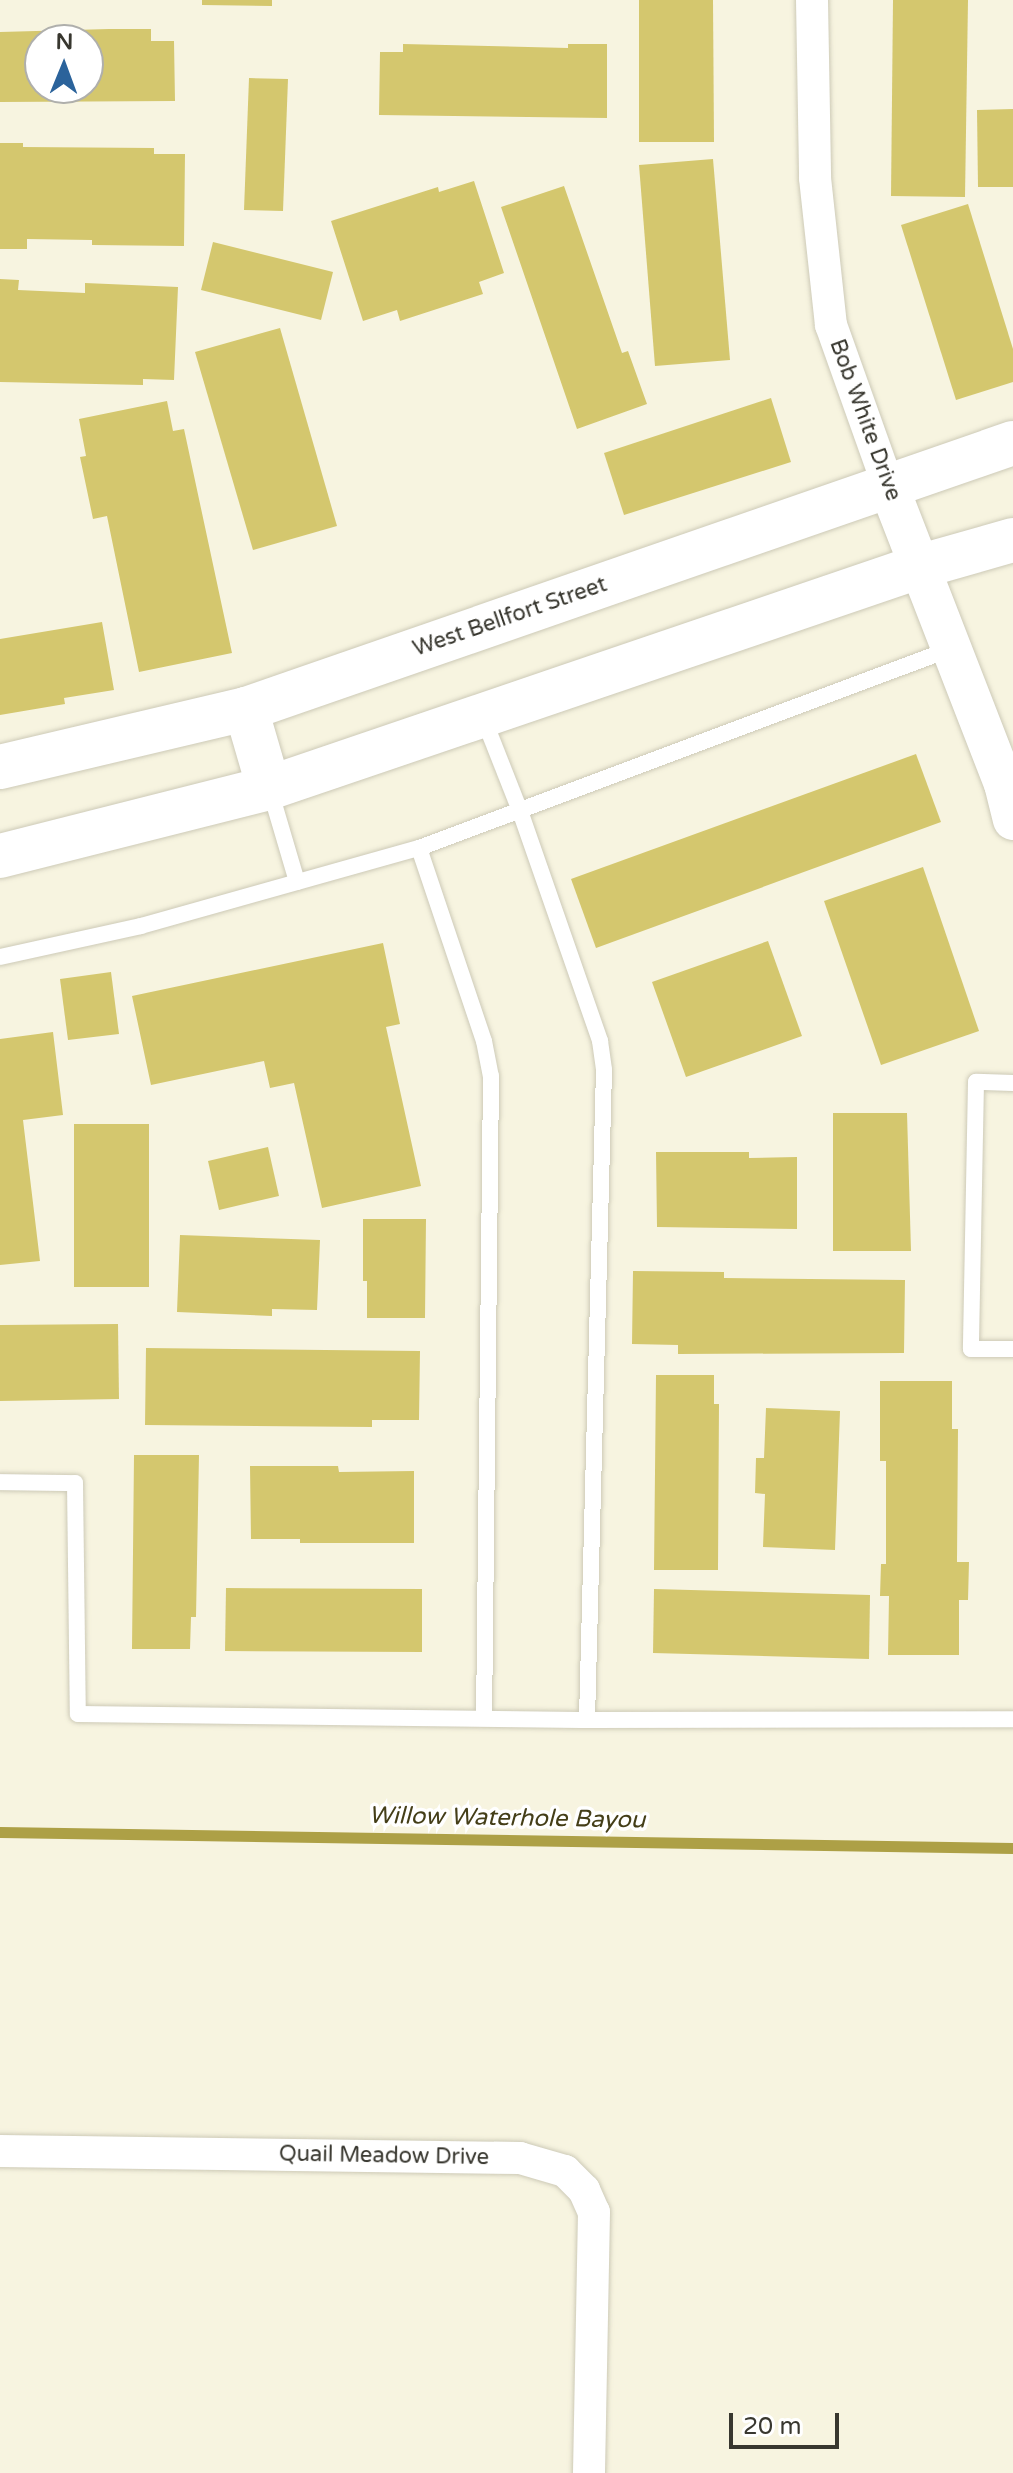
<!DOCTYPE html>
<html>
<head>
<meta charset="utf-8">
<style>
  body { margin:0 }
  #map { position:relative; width:1013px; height:2473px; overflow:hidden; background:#f7f4e0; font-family:"Varela Round",sans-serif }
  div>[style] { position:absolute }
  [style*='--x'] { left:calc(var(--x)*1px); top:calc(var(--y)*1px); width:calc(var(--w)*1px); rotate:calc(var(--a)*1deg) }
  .stream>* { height:11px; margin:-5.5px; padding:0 5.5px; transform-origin:5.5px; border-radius:5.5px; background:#ada046 }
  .building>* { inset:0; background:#d4c76e }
  .roads { filter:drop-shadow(0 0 2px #cdcab7) drop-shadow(0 0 2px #cdcab7) }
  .service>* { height:16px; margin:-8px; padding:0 8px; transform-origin:8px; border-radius:8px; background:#fff }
  .minor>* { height:32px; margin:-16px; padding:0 16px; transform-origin:16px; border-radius:16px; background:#fff }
  .tertiary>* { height:40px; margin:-20px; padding:0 20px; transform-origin:20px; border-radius:20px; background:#fff }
  .secondary>* { height:44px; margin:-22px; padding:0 22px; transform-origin:22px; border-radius:22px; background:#fff }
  span { translate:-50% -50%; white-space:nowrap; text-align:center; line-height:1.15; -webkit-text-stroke:7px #fff; paint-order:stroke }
  .street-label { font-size:22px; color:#38372f }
  .water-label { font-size:24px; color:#443e18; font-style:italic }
  .north { position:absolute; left:24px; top:24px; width:80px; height:80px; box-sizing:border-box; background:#fff; border:2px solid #afafac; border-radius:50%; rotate:1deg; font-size:22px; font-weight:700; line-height:32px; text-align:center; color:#38372f }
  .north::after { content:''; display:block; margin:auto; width:28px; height:36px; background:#2b639b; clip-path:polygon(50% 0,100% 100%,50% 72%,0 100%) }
  .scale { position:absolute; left:729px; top:2413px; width:110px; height:36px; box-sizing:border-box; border:4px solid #38372f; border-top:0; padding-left:10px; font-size:24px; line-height:28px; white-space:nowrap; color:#38372f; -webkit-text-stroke:6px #fff; paint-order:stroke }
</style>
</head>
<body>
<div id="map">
  <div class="stream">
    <div style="--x:0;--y:1832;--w:1013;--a:0.9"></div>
  </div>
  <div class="building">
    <div style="clip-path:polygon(202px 0,272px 0,272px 6px,202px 5px)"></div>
    <div style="clip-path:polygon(639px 0,713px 0,714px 142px,639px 142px)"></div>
    <div style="clip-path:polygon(893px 0,968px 0,965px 197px,891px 196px)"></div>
    <div style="clip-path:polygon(evenodd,109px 29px,151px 29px,151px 41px,174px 41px,175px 101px,0 102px,0 32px,109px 29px,40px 40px,88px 40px,88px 88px,40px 88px,40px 40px)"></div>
    <div style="clip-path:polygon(403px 44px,568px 48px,568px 44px,607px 44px,607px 118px,379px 115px,380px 52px,403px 52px)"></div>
    <div style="clip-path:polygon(249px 78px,288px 79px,283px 211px,244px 210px)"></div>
    <div style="clip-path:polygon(1013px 109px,1013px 187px,978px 187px,977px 110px)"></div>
    <div style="clip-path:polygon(0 143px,23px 143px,23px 147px,154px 148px,154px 154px,185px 154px,184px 246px,92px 245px,92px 240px,27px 239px,27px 249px,0 249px)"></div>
    <div style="clip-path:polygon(713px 159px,730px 360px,655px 366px,639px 165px)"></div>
    <div style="clip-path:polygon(474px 181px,504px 273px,479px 282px,483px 294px,400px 321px,397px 310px,363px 321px,331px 221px,438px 187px,439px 192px)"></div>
    <div style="clip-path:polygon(564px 186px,622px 353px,628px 351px,647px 404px,577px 429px,501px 207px)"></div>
    <div style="clip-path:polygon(968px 204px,1013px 349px,1013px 382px,956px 400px,901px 225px)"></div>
    <div style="clip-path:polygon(213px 242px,333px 272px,321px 320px,201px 290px)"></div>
    <div style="clip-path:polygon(0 279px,19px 280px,18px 290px,85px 293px,85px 283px,178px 287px,174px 380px,143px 379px,143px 385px,0 382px)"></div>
    <div style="clip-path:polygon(280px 328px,337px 526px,253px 550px,195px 352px)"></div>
    <div style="clip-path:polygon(771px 398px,791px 462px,624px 515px,604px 453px)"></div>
    <div style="clip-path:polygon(167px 401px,173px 431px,184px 429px,232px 653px,139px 672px,107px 516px,93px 519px,80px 457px,86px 456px,79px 419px)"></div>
    <div style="clip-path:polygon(102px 622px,114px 690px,64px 698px,65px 704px,0 715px,0 639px)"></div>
    <div style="clip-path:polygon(916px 754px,941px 822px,596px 948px,571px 879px)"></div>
    <div style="clip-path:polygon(923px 867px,979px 1031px,881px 1065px,824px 901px)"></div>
    <div style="clip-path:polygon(768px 941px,802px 1036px,686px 1077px,652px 982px)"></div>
    <div style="clip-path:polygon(383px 943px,400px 1024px,386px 1027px,421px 1186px,322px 1208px,294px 1083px,270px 1088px,264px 1061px,151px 1085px,132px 996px)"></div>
    <div style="clip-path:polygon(111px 972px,119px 1034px,68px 1040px,60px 979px)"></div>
    <div style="clip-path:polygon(53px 1032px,63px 1115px,23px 1120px,40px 1261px,0 1265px,0 1039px)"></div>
    <div style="clip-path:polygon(833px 1113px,907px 1113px,911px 1251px,833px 1251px)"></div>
    <div style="clip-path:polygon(74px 1124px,149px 1124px,149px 1287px,74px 1287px)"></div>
    <div style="clip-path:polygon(268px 1147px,279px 1196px,219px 1210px,208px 1161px)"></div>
    <div style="clip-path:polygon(656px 1152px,749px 1152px,749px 1158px,797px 1157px,797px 1229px,657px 1227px)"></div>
    <div style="clip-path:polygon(363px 1219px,426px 1219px,425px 1318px,367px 1318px,367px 1281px,363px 1281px)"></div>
    <div style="clip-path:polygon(180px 1235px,320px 1240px,317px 1310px,272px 1309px,272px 1316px,177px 1312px)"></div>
    <div style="clip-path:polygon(633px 1271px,724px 1272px,724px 1278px,905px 1280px,904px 1353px,678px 1354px,678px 1345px,632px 1344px)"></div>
    <div style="clip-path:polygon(118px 1324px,119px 1399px,0 1401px,0 1325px)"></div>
    <div style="clip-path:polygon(146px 1348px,420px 1351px,419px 1420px,372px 1420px,372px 1427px,145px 1425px)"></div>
    <div style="clip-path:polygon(656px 1375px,714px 1375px,714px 1404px,719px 1404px,718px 1570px,654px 1570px)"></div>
    <div style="clip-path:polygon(880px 1381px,952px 1381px,952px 1429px,958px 1429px,957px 1562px,969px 1562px,968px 1600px,959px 1600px,959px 1655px,888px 1655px,889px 1596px,880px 1596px,881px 1564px,886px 1564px,886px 1461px,880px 1461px)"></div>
    <div style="clip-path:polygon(766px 1408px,840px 1411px,835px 1550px,763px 1547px,765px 1494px,755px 1493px,756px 1458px,764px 1458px)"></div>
    <div style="clip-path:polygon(134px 1455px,199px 1455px,196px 1617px,191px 1617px,190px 1649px,132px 1649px)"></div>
    <div style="clip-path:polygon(250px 1466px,338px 1466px,339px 1472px,414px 1471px,414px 1543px,300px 1543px,300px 1539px,251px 1539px)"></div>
    <div style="clip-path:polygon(226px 1588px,422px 1589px,422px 1652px,225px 1651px)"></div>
    <div style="clip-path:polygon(654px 1589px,870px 1595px,869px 1659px,653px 1653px)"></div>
  </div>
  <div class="roads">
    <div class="service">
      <div style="--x:483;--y:717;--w:101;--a:68.5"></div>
      <div style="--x:520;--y:811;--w:244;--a:70.8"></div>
      <div style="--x:600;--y:1041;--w:29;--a:82"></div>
      <div style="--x:604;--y:1070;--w:650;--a:91.5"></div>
      <div style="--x:270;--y:790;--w:96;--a:73.6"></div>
      <div style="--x:419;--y:848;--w:204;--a:71.4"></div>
      <div style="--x:484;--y:1041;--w:36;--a:79"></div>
      <div style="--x:491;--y:1076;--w:642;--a:90.62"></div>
      <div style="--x:0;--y:957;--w:144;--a:-12.4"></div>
      <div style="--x:141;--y:926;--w:289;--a:-15.7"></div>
      <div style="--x:419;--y:848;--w:567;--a:-20.54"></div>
      <div style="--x:1013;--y:1083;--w:37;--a:-178"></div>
      <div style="--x:976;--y:1082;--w:267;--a:91.1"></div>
      <div style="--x:971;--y:1349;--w:42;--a:0"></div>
      <div style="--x:0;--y:1482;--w:75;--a:0.8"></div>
      <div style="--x:75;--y:1483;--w:231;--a:89.3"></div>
      <div style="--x:78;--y:1714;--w:509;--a:0.68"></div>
      <div style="--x:587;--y:1720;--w:426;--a:-0.1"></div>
    </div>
    <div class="minor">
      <div style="--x:812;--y:0;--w:178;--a:89"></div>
      <div style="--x:815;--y:178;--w:148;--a:83.8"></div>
      <div style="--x:831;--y:325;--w:170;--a:70.4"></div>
      <div style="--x:0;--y:2151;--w:520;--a:0.77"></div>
      <div style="--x:520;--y:2158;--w:47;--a:16.1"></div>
      <div style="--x:565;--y:2171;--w:27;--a:45"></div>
      <div style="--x:584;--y:2190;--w:24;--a:66"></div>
      <div style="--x:594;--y:2212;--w:261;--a:91.1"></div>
    </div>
    <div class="tertiary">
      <div style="--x:888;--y:485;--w:321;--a:68.8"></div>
      <div style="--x:1004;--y:784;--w:37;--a:76"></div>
    </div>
    <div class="secondary">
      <div style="--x:246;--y:709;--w:82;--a:73.8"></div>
      <div style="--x:0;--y:767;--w:253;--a:-13.3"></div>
      <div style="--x:246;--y:709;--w:812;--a:-19.13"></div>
      <div style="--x:0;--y:856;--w:277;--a:-14.2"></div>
      <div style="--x:269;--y:788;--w:686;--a:-18.8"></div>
      <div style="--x:918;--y:567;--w:99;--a:-15.9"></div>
    </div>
  </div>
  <div class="street-label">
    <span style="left:865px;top:420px;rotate:70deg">Bob White Drive</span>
    <span style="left:510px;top:617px;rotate:-19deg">West Bellfort Street</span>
    <span style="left:384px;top:2156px;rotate:1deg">Quail Meadow Drive</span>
  </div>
  <div class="water-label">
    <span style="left:507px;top:1818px;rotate:1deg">Willow Waterhole Bayou</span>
  </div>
  <div class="north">N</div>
  <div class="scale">20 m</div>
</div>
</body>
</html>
